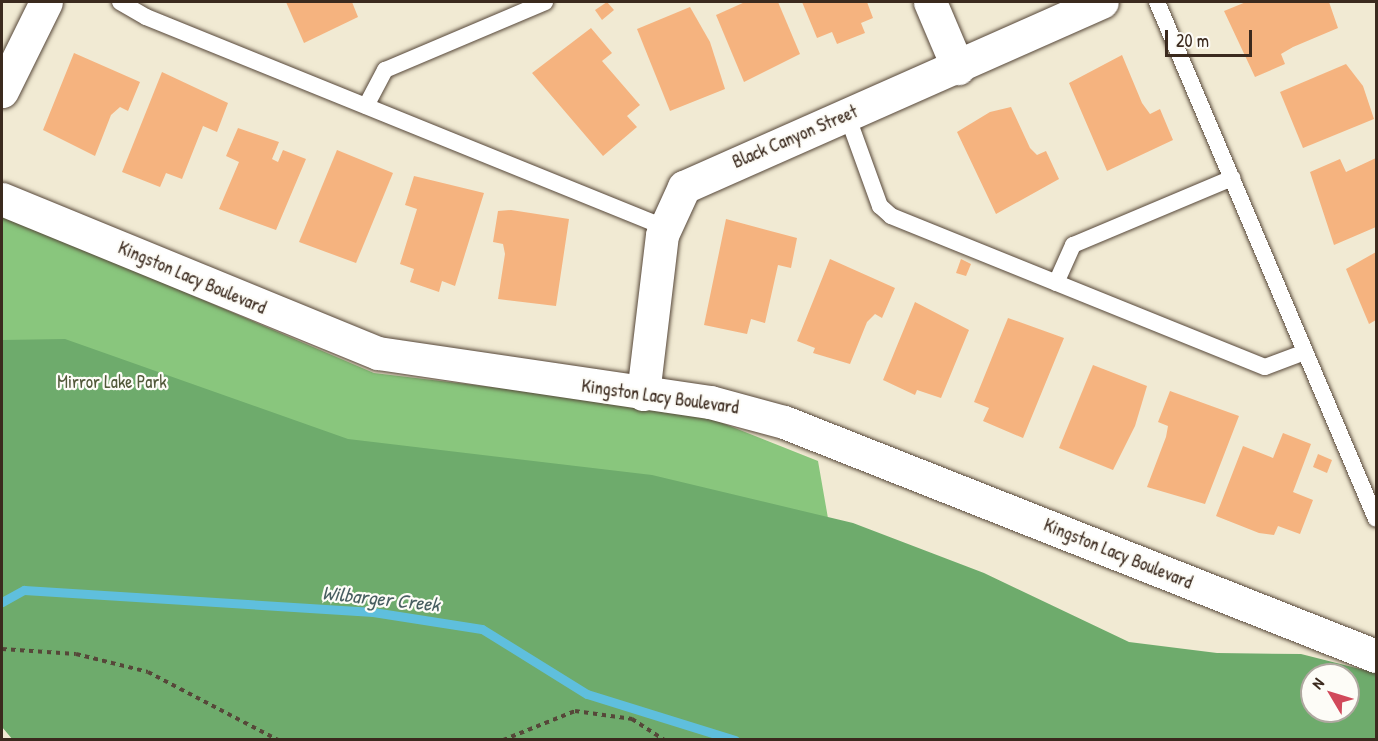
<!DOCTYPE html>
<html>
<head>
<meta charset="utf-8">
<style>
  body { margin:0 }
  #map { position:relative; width:1378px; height:741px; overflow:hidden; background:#f1ead3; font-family:"Patrick Hand",sans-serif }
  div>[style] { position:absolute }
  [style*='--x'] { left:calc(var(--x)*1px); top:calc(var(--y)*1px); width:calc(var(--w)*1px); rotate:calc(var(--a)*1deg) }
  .green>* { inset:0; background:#89c67d }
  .forest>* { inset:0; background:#6eab6c }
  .stream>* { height:9px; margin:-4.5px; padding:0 4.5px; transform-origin:4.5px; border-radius:4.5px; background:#5fbfdd }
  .building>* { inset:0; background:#f5b37f }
  .path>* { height:4px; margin-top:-2px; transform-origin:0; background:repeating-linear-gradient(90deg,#564739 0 4.5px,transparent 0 9px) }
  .roads { filter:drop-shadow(0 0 2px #564739) drop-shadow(0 0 2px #564739) }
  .service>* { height:16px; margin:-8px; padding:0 8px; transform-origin:8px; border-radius:8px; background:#fff }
  .minor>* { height:33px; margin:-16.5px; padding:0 16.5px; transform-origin:16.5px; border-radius:16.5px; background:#fff }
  span { translate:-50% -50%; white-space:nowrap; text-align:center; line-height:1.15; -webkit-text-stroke:4.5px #fdfcf7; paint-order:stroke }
  .street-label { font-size:18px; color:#3b2a1e }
  .park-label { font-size:18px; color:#52593a }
  .water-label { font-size:20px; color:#485e61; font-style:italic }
  .frame { position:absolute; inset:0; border:3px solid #3b2a1e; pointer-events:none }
  .north { position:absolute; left:1300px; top:663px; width:60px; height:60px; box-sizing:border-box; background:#fdfcf7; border:2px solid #afa8a0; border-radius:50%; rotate:308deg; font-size:16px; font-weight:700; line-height:24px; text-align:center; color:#3b2a1e }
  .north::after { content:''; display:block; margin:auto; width:21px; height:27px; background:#d1495b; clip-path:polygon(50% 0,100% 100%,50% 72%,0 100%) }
  .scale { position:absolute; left:1165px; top:30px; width:87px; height:27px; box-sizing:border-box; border:3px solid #3b2a1e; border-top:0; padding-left:8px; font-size:18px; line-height:21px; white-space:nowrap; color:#3b2a1e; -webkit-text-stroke:4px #fdfcf7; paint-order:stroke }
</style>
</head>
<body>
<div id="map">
  <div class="green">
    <div style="clip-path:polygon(2px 214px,374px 373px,692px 411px,818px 461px,847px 627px,2px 481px)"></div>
  </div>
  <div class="forest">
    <div style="clip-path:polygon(evenodd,65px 339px,348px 439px,652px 475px,853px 523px,984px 573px,1129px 642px,1217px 653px,1301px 654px,1376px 673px,1376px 740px,13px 740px,2px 727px,2px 340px,65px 339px,1312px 675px,1348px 675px,1348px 711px,1312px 711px,1312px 675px)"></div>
  </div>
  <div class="stream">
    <div style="--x:2;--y:602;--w:25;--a:-29"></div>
    <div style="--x:24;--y:590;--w:350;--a:3.6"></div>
    <div style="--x:373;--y:612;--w:110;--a:8.9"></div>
    <div style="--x:482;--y:629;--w:123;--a:31.8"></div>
    <div style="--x:587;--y:694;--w:155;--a:17.3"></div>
  </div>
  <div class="building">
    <div style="clip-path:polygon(286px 2px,352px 2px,358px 17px,304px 43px)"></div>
    <div style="clip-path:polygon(607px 2px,614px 10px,602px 20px,595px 10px)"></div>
    <div style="clip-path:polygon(745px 2px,778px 2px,800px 54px,744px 82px,716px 15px)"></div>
    <div style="clip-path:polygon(802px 2px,867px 2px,873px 18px,861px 23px,865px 33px,837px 44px,832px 32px,817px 38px)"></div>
    <div style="clip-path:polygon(1246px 2px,1329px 2px,1338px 28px,1293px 47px,1281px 54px,1285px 64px,1255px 77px,1224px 11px)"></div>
    <div style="clip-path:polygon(690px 7px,710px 42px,725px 89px,670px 111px,637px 29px)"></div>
    <div style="clip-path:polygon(591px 28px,612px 53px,602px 61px,640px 105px,627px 116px,637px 127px,603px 156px,532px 73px)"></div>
    <div style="clip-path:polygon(74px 53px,140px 82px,128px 111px,120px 107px,111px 115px,95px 156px,43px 130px)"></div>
    <div style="clip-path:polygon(1122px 55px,1142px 103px,1150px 114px,1160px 109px,1173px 140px,1107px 171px,1069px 83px)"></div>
    <div style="clip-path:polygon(1346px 64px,1363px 86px,1374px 119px,1303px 148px,1280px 92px)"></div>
    <div style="clip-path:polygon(162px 72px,228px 103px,217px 132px,203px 126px,182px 179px,166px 173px,160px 187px,122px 172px)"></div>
    <div style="clip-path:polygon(1011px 107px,1030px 148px,1037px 155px,1046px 151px,1059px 179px,996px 214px,957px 132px,990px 112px)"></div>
    <div style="clip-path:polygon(238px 128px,279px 142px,272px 159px,278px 162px,283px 150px,306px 159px,276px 230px,219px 209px,239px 162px,226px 156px)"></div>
    <div style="clip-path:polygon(337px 150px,393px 173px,356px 263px,299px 242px)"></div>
    <div style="clip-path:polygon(1376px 158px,1376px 227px,1334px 245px,1310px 172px,1340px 159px,1346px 172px)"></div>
    <div style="clip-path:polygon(414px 176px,484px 193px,455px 286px,442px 281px,439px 292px,410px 282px,414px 269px,400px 264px,417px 209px,405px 205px)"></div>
    <div style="clip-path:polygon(511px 210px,569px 219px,556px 306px,498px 299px,505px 254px,503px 244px,493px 242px,498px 211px)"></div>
    <div style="clip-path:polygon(726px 219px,797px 238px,791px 268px,778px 265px,765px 323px,751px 319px,747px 334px,704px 325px)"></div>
    <div style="clip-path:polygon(1376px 252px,1376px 320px,1369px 324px,1346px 269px)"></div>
    <div style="clip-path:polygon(830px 259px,895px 288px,882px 318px,875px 314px,867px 322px,850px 364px,813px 353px,815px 348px,797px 341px)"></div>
    <div style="clip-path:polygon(961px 259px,971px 264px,966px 276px,956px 273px)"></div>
    <div style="clip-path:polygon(915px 302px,969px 330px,941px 398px,917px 390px,915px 395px,883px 380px)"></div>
    <div style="clip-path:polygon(1008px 318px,1064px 338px,1023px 438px,983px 421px,989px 408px,974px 402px)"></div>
    <div style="clip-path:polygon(1093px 365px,1147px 386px,1135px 426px,1113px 470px,1059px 448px)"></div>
    <div style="clip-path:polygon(1170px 391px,1239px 416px,1205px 504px,1147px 487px,1166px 437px,1168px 426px,1158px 422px)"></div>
    <div style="clip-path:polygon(1283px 433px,1311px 444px,1293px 492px,1313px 500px,1300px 534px,1278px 526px,1274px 535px,1259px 533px,1216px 516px,1243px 446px,1273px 458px)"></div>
    <div style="clip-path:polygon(1318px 454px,1332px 460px,1327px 473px,1313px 467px)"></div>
  </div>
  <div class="path">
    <div style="--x:2;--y:649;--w:74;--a:3.9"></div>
    <div style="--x:76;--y:654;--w:74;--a:14"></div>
    <div style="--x:148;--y:672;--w:147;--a:27.6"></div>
    <div style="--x:503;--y:740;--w:78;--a:-21.9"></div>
    <div style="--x:575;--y:711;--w:58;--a:8"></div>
    <div style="--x:632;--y:719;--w:38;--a:33"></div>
  </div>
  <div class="roads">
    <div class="service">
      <div style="--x:120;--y:2;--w:30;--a:30"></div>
      <div style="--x:146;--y:17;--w:559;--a:22.07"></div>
      <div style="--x:1157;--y:2;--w:561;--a:67.04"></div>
      <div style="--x:366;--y:106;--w:41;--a:-62.2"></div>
      <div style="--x:385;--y:70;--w:174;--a:-23"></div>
      <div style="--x:847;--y:115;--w:97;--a:70.1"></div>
      <div style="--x:880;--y:206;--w:15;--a:42"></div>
      <div style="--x:891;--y:216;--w:403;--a:22"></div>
      <div style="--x:1265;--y:367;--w:43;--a:-20.6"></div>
      <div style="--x:1056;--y:283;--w:42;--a:-65.9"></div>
      <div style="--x:1073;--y:245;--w:173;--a:-22.8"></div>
    </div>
    <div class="minor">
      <div style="--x:930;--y:2;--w:72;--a:67"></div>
      <div style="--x:2;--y:91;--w:99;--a:-63.7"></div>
      <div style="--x:2;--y:199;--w:406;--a:22.3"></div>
      <div style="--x:378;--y:353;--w:336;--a:8.4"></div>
      <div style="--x:710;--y:402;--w:77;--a:15.1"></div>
      <div style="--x:784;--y:422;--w:637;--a:21.57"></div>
      <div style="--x:643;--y:394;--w:160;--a:-83.2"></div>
      <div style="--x:662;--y:235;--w:53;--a:-65.4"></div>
      <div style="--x:684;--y:187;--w:457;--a:-23.9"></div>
    </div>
  </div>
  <div class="street-label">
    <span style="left:795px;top:137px;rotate:-23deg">Black Canyon Street</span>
    <span style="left:192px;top:278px;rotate:23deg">Kingston Lacy Boulevard</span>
    <span style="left:660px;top:397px;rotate:8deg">Kingston Lacy Boulevard</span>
    <span style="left:1118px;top:554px;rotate:22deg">Kingston Lacy Boulevard</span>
  </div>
  <div class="park-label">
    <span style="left:112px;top:382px">Mirror Lake Park</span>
  </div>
  <div class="water-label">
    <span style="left:381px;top:598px;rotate:6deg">Wilbarger Creek</span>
  </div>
  <div class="frame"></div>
  <div class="north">N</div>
  <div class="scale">20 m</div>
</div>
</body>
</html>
